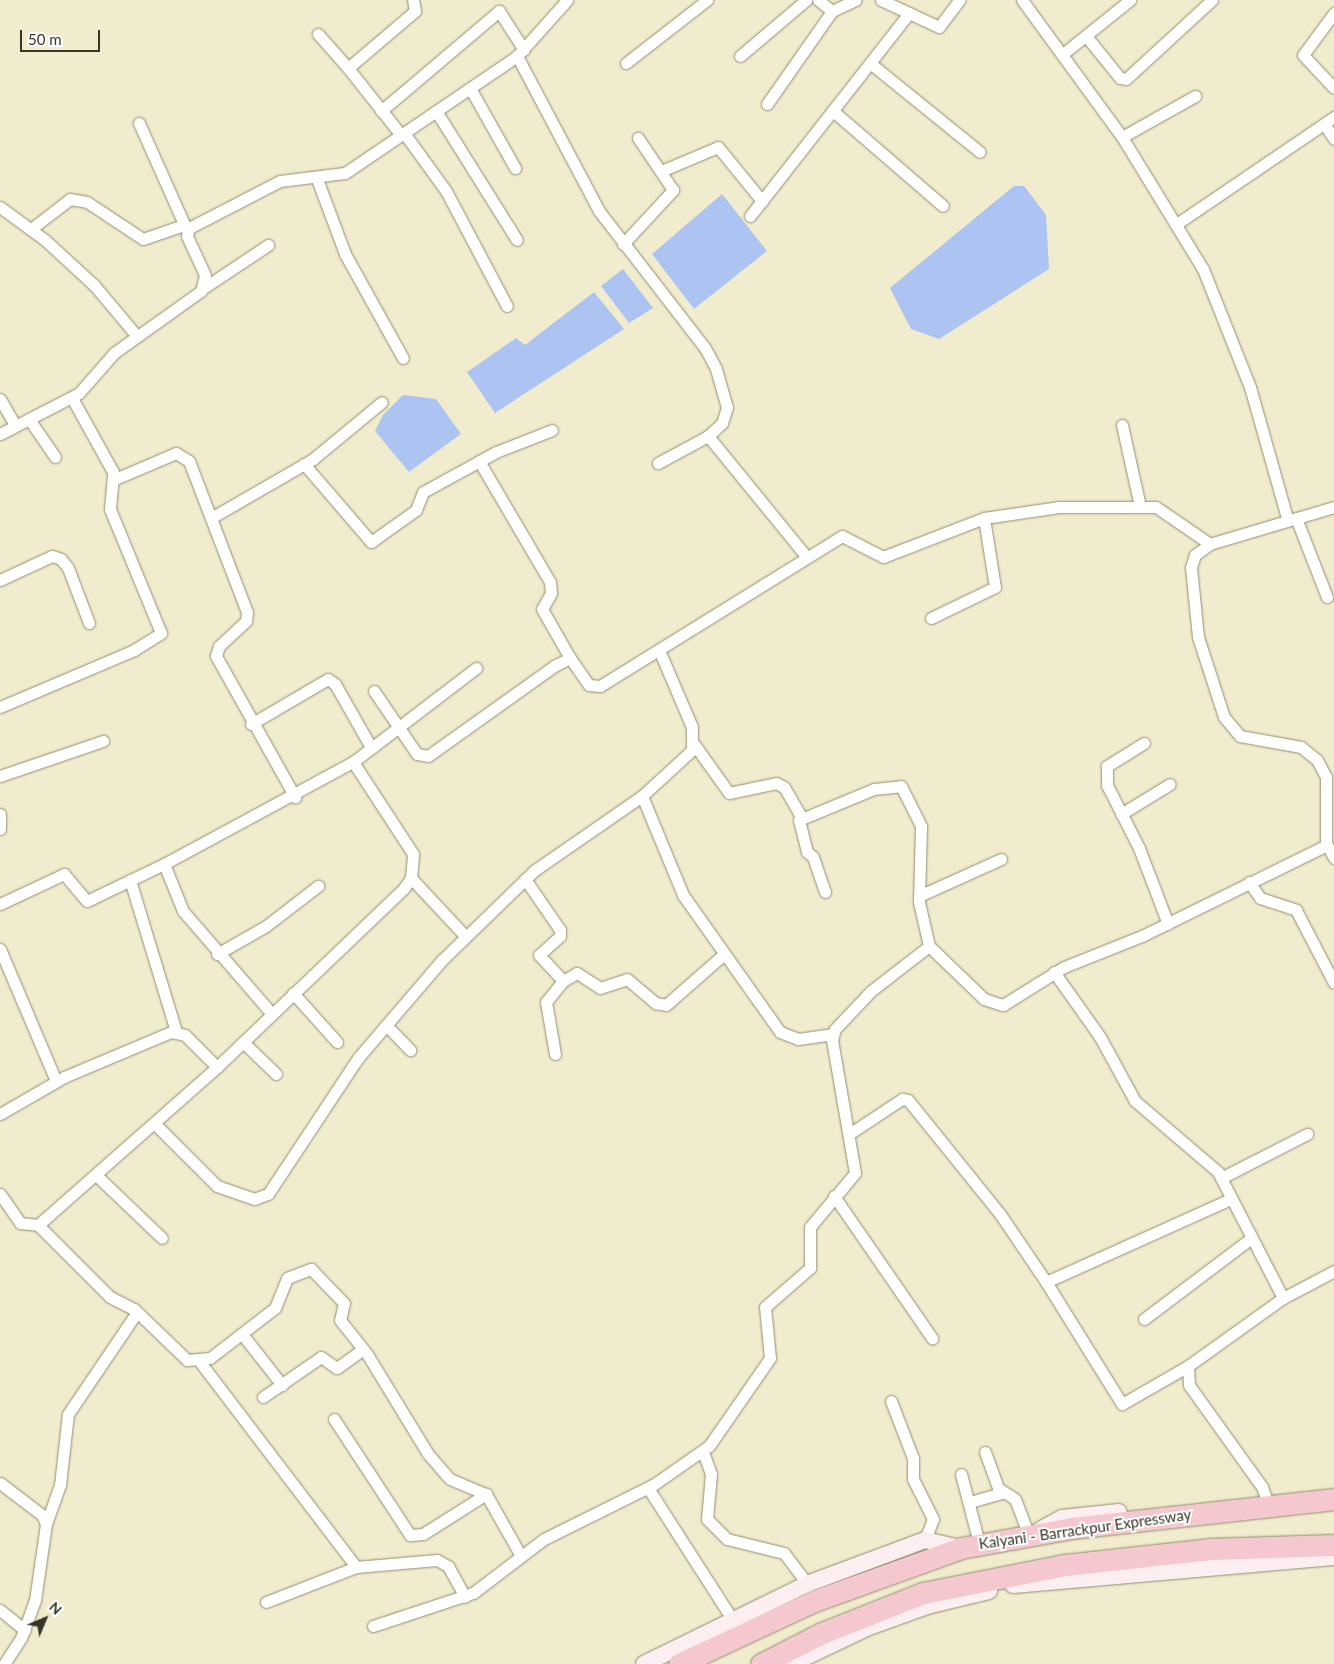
<!DOCTYPE html>
<html>
<head>
<meta charset="utf-8">
<style>
  body { margin:0 }
  #map { position:relative; width:1334px; height:1664px; overflow:hidden; background:#f0eccd; font-family:Lato,sans-serif }
  div>[style] { position:absolute }
  [style*='--x'] { left:calc(var(--x)*1px); top:calc(var(--y)*1px); width:calc(var(--w)*1px); rotate:calc(var(--a)*1deg) }
  .water>* { inset:0; background:#adc3f2 }
  .roads { filter:drop-shadow(0 0 1px #928e72) drop-shadow(0 0 1px #928e72) }
  .street>* { height:11px; margin:-5.5px; padding:0 5.5px; transform-origin:5.5px; border-radius:5.5px; background:#fff }
  .secondary>* { height:16px; margin:-8px; padding:0 8px; transform-origin:8px; border-radius:8px; background:#fceef1 }
  .highway>* { height:21px; margin:-10.5px; padding:0 10.5px; transform-origin:10.5px; border-radius:10.5px; background:#f5c8d0 }
  span { translate:-50% -50%; white-space:nowrap; text-align:center; line-height:1.15; -webkit-text-stroke:4px #fff; paint-order:stroke }
  .street-label { font-size:15px; color:#373529 }
  .north { position:absolute; left:20px; top:1594px; width:50px; height:50px; -webkit-text-stroke:4px #fff; paint-order:stroke; rotate:45deg; font-size:14px; font-weight:700; line-height:20px; text-align:center; color:#373529 }
  .north::after { content:''; display:block; margin:auto; width:18px; height:22px; background:#373529; clip-path:polygon(50% 0,100% 100%,50% 72%,0 100%) }
  .scale { position:absolute; left:20px; top:30px; width:80px; height:22px; box-sizing:border-box; border:2px solid #373529; border-top:0; padding-left:6px; font-size:15px; line-height:18px; white-space:nowrap; color:#373529; -webkit-text-stroke:4px #fff; paint-order:stroke }
</style>
</head>
<body>
<div id="map">
  <div class="water">
    <div style="clip-path:polygon(1014px 186px,1024px 186px,1046px 215px,1049px 269px,939px 339px,911px 329px,890px 288px)"></div>
    <div style="clip-path:polygon(722px 194px,767px 251px,694px 309px,652px 254px)"></div>
    <div style="clip-path:polygon(623px 269px,653px 308px,629px 323px,601px 286px)"></div>
    <div style="clip-path:polygon(594px 292px,624px 329px,495px 413px,467px 372px,516px 338px,525px 345px)"></div>
    <div style="clip-path:polygon(403px 395px,436px 399px,461px 434px,409px 472px,375px 431px,383px 415px)"></div>
  </div>
  <div class="roads">
    <div class="street">
      <div style="--x:818;--y:0;--w:18;--a:38"></div>
      <div style="--x:832;--y:11;--w:26;--a:-25"></div>
      <div style="--x:881;--y:0;--w:64;--a:25"></div>
      <div style="--x:939;--y:27;--w:34;--a:-53"></div>
      <div style="--x:1022;--y:0;--w:170;--a:53.9"></div>
      <div style="--x:1122;--y:137;--w:155;--a:58.5"></div>
      <div style="--x:1203;--y:269;--w:127;--a:68.3"></div>
      <div style="--x:1250;--y:387;--w:139;--a:74.2"></div>
      <div style="--x:1334;--y:13;--w:52;--a:126.4"></div>
      <div style="--x:1303;--y:55;--w:45;--a:46.8"></div>
      <div style="--x:318;--y:34;--w:45;--a:48.6"></div>
      <div style="--x:1086;--y:36;--w:54;--a:51"></div>
      <div style="--x:1120;--y:78;--w:6;--a:9"></div>
      <div style="--x:1126;--y:79;--w:117;--a:-42.6"></div>
      <div style="--x:1064;--y:53;--w:85;--a:-38.8"></div>
      <div style="--x:517;--y:56;--w:175;--a:62.1"></div>
      <div style="--x:599;--y:211;--w:173;--a:52.3"></div>
      <div style="--x:705;--y:348;--w:24;--a:62"></div>
      <div style="--x:716;--y:369;--w:40;--a:74"></div>
      <div style="--x:727;--y:407;--w:17;--a:107"></div>
      <div style="--x:722;--y:423;--w:19;--a:137"></div>
      <div style="--x:708;--y:436;--w:57;--a:151.6"></div>
      <div style="--x:740;--y:56;--w:87;--a:-40.3"></div>
      <div style="--x:626;--y:63;--w:103;--a:-37.9"></div>
      <div style="--x:870;--y:63;--w:141;--a:39"></div>
      <div style="--x:470;--y:88;--w:92;--a:60.6"></div>
      <div style="--x:767;--y:104;--w:113;--a:-55"></div>
      <div style="--x:381;--y:111;--w:155;--a:-40.3"></div>
      <div style="--x:499;--y:11;--w:46;--a:57.3"></div>
      <div style="--x:436;--y:111;--w:152;--a:57.9"></div>
      <div style="--x:833;--y:111;--w:145;--a:40.8"></div>
      <div style="--x:139;--y:123;--w:118;--a:66"></div>
      <div style="--x:1324;--y:124;--w:18;--a:56"></div>
      <div style="--x:404;--y:133;--w:72;--a:54.1"></div>
      <div style="--x:446;--y:191;--w:130;--a:62.1"></div>
      <div style="--x:401;--y:135;--w:85;--a:-128.3"></div>
      <div style="--x:348;--y:68;--w:88;--a:-40.4"></div>
      <div style="--x:415;--y:11;--w:11;--a:-100"></div>
      <div style="--x:1122;--y:137;--w:84;--a:-29.3"></div>
      <div style="--x:661;--y:171;--w:62;--a:-22.8"></div>
      <div style="--x:718;--y:147;--w:70;--a:50.8"></div>
      <div style="--x:317;--y:179;--w:80;--a:69.5"></div>
      <div style="--x:345;--y:254;--w:119;--a:60.9"></div>
      <div style="--x:0;--y:207;--w:56;--a:36.3"></div>
      <div style="--x:45;--y:240;--w:67;--a:42.6"></div>
      <div style="--x:94;--y:285;--w:65;--a:50"></div>
      <div style="--x:750;--y:216;--w:258;--a:-51.9"></div>
      <div style="--x:1178;--y:223;--w:189;--a:-34.2"></div>
      <div style="--x:31;--y:229;--w:49;--a:-37.6"></div>
      <div style="--x:70;--y:199;--w:17;--a:10"></div>
      <div style="--x:87;--y:202;--w:67;--a:33.5"></div>
      <div style="--x:143;--y:239;--w:43;--a:-18.9"></div>
      <div style="--x:623;--y:244;--w:74;--a:-47.2"></div>
      <div style="--x:673;--y:190;--w:63;--a:-123.9"></div>
      <div style="--x:205;--y:287;--w:76;--a:-33.7"></div>
      <div style="--x:0;--y:399;--w:28;--a:60"></div>
      <div style="--x:29;--y:419;--w:46;--a:55.6"></div>
      <div style="--x:1122;--y:425;--w:83;--a:77.5"></div>
      <div style="--x:0;--y:434;--w:89;--a:-27.4"></div>
      <div style="--x:79;--y:393;--w:53;--a:-48.8"></div>
      <div style="--x:114;--y:353;--w:107;--a:-35.5"></div>
      <div style="--x:201;--y:291;--w:16;--a:-76"></div>
      <div style="--x:205;--y:275;--w:43;--a:-114.8"></div>
      <div style="--x:187;--y:236;--w:8;--a:-76"></div>
      <div style="--x:189;--y:228;--w:102;--a:-27.3"></div>
      <div style="--x:280;--y:181;--w:65;--a:-7"></div>
      <div style="--x:345;--y:173;--w:208;--a:-34.2"></div>
      <div style="--x:517;--y:56;--w:75;--a:-48.2"></div>
      <div style="--x:708;--y:436;--w:155;--a:50.8"></div>
      <div style="--x:479;--y:461;--w:140;--a:59.6"></div>
      <div style="--x:550;--y:582;--w:11;--a:85"></div>
      <div style="--x:551;--y:593;--w:18;--a:119"></div>
      <div style="--x:542;--y:609;--w:56;--a:60.3"></div>
      <div style="--x:304;--y:464;--w:103;--a:49.3"></div>
      <div style="--x:371;--y:542;--w:55;--a:-35.4"></div>
      <div style="--x:416;--y:510;--w:19;--a:-69"></div>
      <div style="--x:423;--y:492;--w:83;--a:-28.7"></div>
      <div style="--x:496;--y:452;--w:60;--a:-21.4"></div>
      <div style="--x:115;--y:479;--w:66;--a:-23.1"></div>
      <div style="--x:176;--y:453;--w:15;--a:32"></div>
      <div style="--x:189;--y:461;--w:162;--a:69"></div>
      <div style="--x:247;--y:612;--w:9;--a:96"></div>
      <div style="--x:246;--y:621;--w:37;--a:137"></div>
      <div style="--x:219;--y:646;--w:10;--a:107"></div>
      <div style="--x:216;--y:656;--w:162;--a:60.7"></div>
      <div style="--x:1334;--y:507;--w:129;--a:163.4"></div>
      <div style="--x:1210;--y:544;--w:19;--a:144"></div>
      <div style="--x:1195;--y:555;--w:13;--a:108"></div>
      <div style="--x:1191;--y:567;--w:70;--a:84.3"></div>
      <div style="--x:1198;--y:637;--w:84;--a:72"></div>
      <div style="--x:1224;--y:717;--w:25;--a:50"></div>
      <div style="--x:1240;--y:736;--w:62;--a:10.2"></div>
      <div style="--x:1301;--y:747;--w:21;--a:39"></div>
      <div style="--x:1317;--y:760;--w:19;--a:62"></div>
      <div style="--x:1326;--y:777;--w:66;--a:90"></div>
      <div style="--x:1326;--y:843;--w:17;--a:62"></div>
      <div style="--x:211;--y:518;--w:118;--a:-30"></div>
      <div style="--x:313;--y:459;--w:89;--a:-39.6"></div>
      <div style="--x:1296;--y:518;--w:85;--a:68.6"></div>
      <div style="--x:0;--y:580;--w:57;--a:-24.8"></div>
      <div style="--x:52;--y:556;--w:9;--a:18"></div>
      <div style="--x:61;--y:559;--w:11;--a:52"></div>
      <div style="--x:68;--y:568;--w:59;--a:69.1"></div>
      <div style="--x:931;--y:618;--w:71;--a:-25.8"></div>
      <div style="--x:995;--y:587;--w:70;--a:-99.1"></div>
      <div style="--x:374;--y:691;--w:76;--a:55.7"></div>
      <div style="--x:417;--y:754;--w:11;--a:10"></div>
      <div style="--x:428;--y:756;--w:155;--a:-35.5"></div>
      <div style="--x:554;--y:666;--w:18;--a:-27"></div>
      <div style="--x:570;--y:658;--w:33;--a:55"></div>
      <div style="--x:589;--y:685;--w:11;--a:5"></div>
      <div style="--x:600;--y:686;--w:285;--a:-31.8"></div>
      <div style="--x:842;--y:536;--w:46;--a:27.1"></div>
      <div style="--x:883;--y:557;--w:108;--a:-21.1"></div>
      <div style="--x:984;--y:518;--w:76;--a:-8.3"></div>
      <div style="--x:1059;--y:507;--w:97;--a:0"></div>
      <div style="--x:1156;--y:507;--w:65;--a:34.4"></div>
      <div style="--x:0;--y:707;--w:146;--a:-23"></div>
      <div style="--x:134;--y:650;--w:32;--a:-32"></div>
      <div style="--x:161;--y:633;--w:134;--a:-112.4"></div>
      <div style="--x:110;--y:509;--w:37;--a:-85"></div>
      <div style="--x:113;--y:472;--w:85;--a:-119"></div>
      <div style="--x:251;--y:724;--w:89;--a:-30.3"></div>
      <div style="--x:328;--y:679;--w:9;--a:36"></div>
      <div style="--x:335;--y:684;--w:73;--a:60.3"></div>
      <div style="--x:1144;--y:743;--w:44;--a:148.1"></div>
      <div style="--x:1107;--y:766;--w:19;--a:90"></div>
      <div style="--x:1107;--y:785;--w:71;--a:63.1"></div>
      <div style="--x:1139;--y:848;--w:81;--a:69.1"></div>
      <div style="--x:694;--y:744;--w:60;--a:54.5"></div>
      <div style="--x:729;--y:793;--w:48;--a:-12"></div>
      <div style="--x:776;--y:783;--w:9;--a:27"></div>
      <div style="--x:784;--y:787;--w:36;--a:60"></div>
      <div style="--x:0;--y:776;--w:109;--a:-18.8"></div>
      <div style="--x:642;--y:796;--w:107;--a:67.5"></div>
      <div style="--x:683;--y:895;--w:168;--a:54.7"></div>
      <div style="--x:780;--y:1032;--w:19;--a:21"></div>
      <div style="--x:798;--y:1039;--w:34;--a:-8"></div>
      <div style="--x:0;--y:814;--w:15;--a:90"></div>
      <div style="--x:1121;--y:814;--w:57;--a:-31.5"></div>
      <div style="--x:164;--y:864;--w:51;--a:68"></div>
      <div style="--x:183;--y:911;--w:136;--a:49.2"></div>
      <div style="--x:411;--y:878;--w:79;--a:47"></div>
      <div style="--x:525;--y:879;--w:62;--a:55.5"></div>
      <div style="--x:560;--y:930;--w:6;--a:90"></div>
      <div style="--x:560;--y:936;--w:28;--a:138"></div>
      <div style="--x:539;--y:955;--w:35;--a:47"></div>
      <div style="--x:563;--y:981;--w:16;--a:-30"></div>
      <div style="--x:577;--y:973;--w:27;--a:33"></div>
      <div style="--x:600;--y:988;--w:28;--a:-18"></div>
      <div style="--x:627;--y:979;--w:38;--a:40"></div>
      <div style="--x:656;--y:1003;--w:10;--a:11"></div>
      <div style="--x:666;--y:1005;--w:76;--a:-41.3"></div>
      <div style="--x:130;--y:880;--w:158;--a:73.1"></div>
      <div style="--x:1249;--y:882;--w:19;--a:55"></div>
      <div style="--x:1260;--y:898;--w:38;--a:18"></div>
      <div style="--x:1296;--y:910;--w:82;--a:62.5"></div>
      <div style="--x:825;--y:892;--w:37;--a:-109"></div>
      <div style="--x:813;--y:857;--w:8;--a:-140"></div>
      <div style="--x:807;--y:852;--w:33;--a:-104"></div>
      <div style="--x:799;--y:820;--w:81;--a:-22.5"></div>
      <div style="--x:874;--y:789;--w:27;--a:-6"></div>
      <div style="--x:901;--y:786;--w:45;--a:63.4"></div>
      <div style="--x:921;--y:826;--w:76;--a:91.5"></div>
      <div style="--x:919;--y:902;--w:45;--a:77.2"></div>
      <div style="--x:919;--y:896;--w:90;--a:-24.3"></div>
      <div style="--x:0;--y:904;--w:71;--a:-25.1"></div>
      <div style="--x:64;--y:874;--w:35;--a:50"></div>
      <div style="--x:87;--y:901;--w:85;--a:-25.7"></div>
      <div style="--x:164;--y:864;--w:215;--a:-28.4"></div>
      <div style="--x:353;--y:762;--w:155;--a:-37.4"></div>
      <div style="--x:0;--y:949;--w:143;--a:67"></div>
      <div style="--x:217;--y:954;--w:56;--a:-29.7"></div>
      <div style="--x:266;--y:926;--w:66;--a:-37.6"></div>
      <div style="--x:1054;--y:972;--w:80;--a:54.7"></div>
      <div style="--x:1100;--y:1037;--w:73;--a:61.3"></div>
      <div style="--x:1135;--y:1101;--w:109;--a:40.5"></div>
      <div style="--x:1218;--y:1172;--w:142;--a:62.7"></div>
      <div style="--x:293;--y:993;--w:66;--a:48.1"></div>
      <div style="--x:386;--y:1025;--w:35;--a:46"></div>
      <div style="--x:243;--y:1042;--w:46;--a:44.1"></div>
      <div style="--x:555;--y:1054;--w:53;--a:-99.8"></div>
      <div style="--x:546;--y:1002;--w:27;--a:-51"></div>
      <div style="--x:0;--y:1114;--w:74;--a:-30"></div>
      <div style="--x:64;--y:1077;--w:116;--a:-22.8"></div>
      <div style="--x:171;--y:1032;--w:14;--a:12"></div>
      <div style="--x:185;--y:1035;--w:45;--a:45"></div>
      <div style="--x:155;--y:1124;--w:88;--a:45"></div>
      <div style="--x:217;--y:1186;--w:39;--a:19"></div>
      <div style="--x:254;--y:1199;--w:15;--a:-20"></div>
      <div style="--x:268;--y:1194;--w:163;--a:-56.5"></div>
      <div style="--x:358;--y:1058;--w:129;--a:-49.4"></div>
      <div style="--x:442;--y:960;--w:129;--a:-44.1"></div>
      <div style="--x:535;--y:870;--w:130;--a:-34.7"></div>
      <div style="--x:642;--y:796;--w:68;--a:-42.6"></div>
      <div style="--x:692;--y:750;--w:23;--a:-90"></div>
      <div style="--x:692;--y:727;--w:84;--a:-113.2"></div>
      <div style="--x:849;--y:1134;--w:64;--a:-33.4"></div>
      <div style="--x:902;--y:1099;--w:6;--a:9"></div>
      <div style="--x:908;--y:1100;--w:146;--a:51.1"></div>
      <div style="--x:1000;--y:1214;--w:82;--a:55.9"></div>
      <div style="--x:1046;--y:1282;--w:203;--a:-24.2"></div>
      <div style="--x:96;--y:1175;--w:91;--a:43.7"></div>
      <div style="--x:1221;--y:1178;--w:97;--a:-27.1"></div>
      <div style="--x:0;--y:1194;--w:35;--a:55"></div>
      <div style="--x:20;--y:1223;--w:18;--a:6"></div>
      <div style="--x:38;--y:1225;--w:239;--a:-41.4"></div>
      <div style="--x:217;--y:1067;--w:259;--a:-43.7"></div>
      <div style="--x:404;--y:888;--w:12;--a:-55"></div>
      <div style="--x:411;--y:878;--w:24;--a:-85"></div>
      <div style="--x:413;--y:854;--w:110;--a:-123.1"></div>
      <div style="--x:834;--y:1196;--w:173;--a:55.4"></div>
      <div style="--x:38;--y:1225;--w:102;--a:45"></div>
      <div style="--x:110;--y:1297;--w:27;--a:27"></div>
      <div style="--x:134;--y:1309;--w:74;--a:43.9"></div>
      <div style="--x:187;--y:1360;--w:23;--a:-5"></div>
      <div style="--x:210;--y:1358;--w:82;--a:-37.6"></div>
      <div style="--x:275;--y:1308;--w:32;--a:-68"></div>
      <div style="--x:287;--y:1278;--w:26;--a:-21"></div>
      <div style="--x:311;--y:1269;--w:47;--a:45.9"></div>
      <div style="--x:344;--y:1303;--w:17;--a:103"></div>
      <div style="--x:340;--y:1320;--w:43;--a:51.5"></div>
      <div style="--x:367;--y:1354;--w:117;--a:58.6"></div>
      <div style="--x:428;--y:1454;--w:33;--a:49"></div>
      <div style="--x:450;--y:1479;--w:39;--a:23"></div>
      <div style="--x:486;--y:1494;--w:71;--a:60.6"></div>
      <div style="--x:1046;--y:1282;--w:144;--a:58.1"></div>
      <div style="--x:1122;--y:1404;--w:76;--a:-29.9"></div>
      <div style="--x:1144;--y:1319;--w:133;--a:-37"></div>
      <div style="--x:242;--y:1334;--w:65;--a:51.9"></div>
      <div style="--x:200;--y:1362;--w:258;--a:52.7"></div>
      <div style="--x:263;--y:1397;--w:70;--a:-34.6"></div>
      <div style="--x:321;--y:1357;--w:19;--a:35"></div>
      <div style="--x:337;--y:1368;--w:32;--a:-36"></div>
      <div style="--x:891;--y:1401;--w:61;--a:68.9"></div>
      <div style="--x:913;--y:1458;--w:21;--a:90"></div>
      <div style="--x:913;--y:1479;--w:45;--a:63.4"></div>
      <div style="--x:933;--y:1519;--w:22;--a:111"></div>
      <div style="--x:334;--y:1419;--w:139;--a:56.8"></div>
      <div style="--x:410;--y:1535;--w:13;--a:-4"></div>
      <div style="--x:423;--y:1534;--w:75;--a:-32.4"></div>
      <div style="--x:703;--y:1452;--w:23;--a:70"></div>
      <div style="--x:711;--y:1474;--w:45;--a:95.1"></div>
      <div style="--x:707;--y:1519;--w:28;--a:45"></div>
      <div style="--x:727;--y:1539;--w:59;--a:13.8"></div>
      <div style="--x:784;--y:1553;--w:39;--a:53"></div>
      <div style="--x:985;--y:1452;--w:38;--a:70"></div>
      <div style="--x:998;--y:1488;--w:20;--a:33"></div>
      <div style="--x:1015;--y:1499;--w:39;--a:69"></div>
      <div style="--x:961;--y:1474;--w:71;--a:75.4"></div>
      <div style="--x:0;--y:1483;--w:53;--a:37.3"></div>
      <div style="--x:42;--y:1515;--w:10;--a:66"></div>
      <div style="--x:46;--y:1524;--w:77;--a:98.2"></div>
      <div style="--x:35;--y:1600;--w:40;--a:110.2"></div>
      <div style="--x:21;--y:1638;--w:31;--a:123"></div>
      <div style="--x:648;--y:1488;--w:156;--a:57.3"></div>
      <div style="--x:970;--y:1502;--w:33;--a:-16"></div>
      <div style="--x:1268;--y:1504;--w:18;--a:-109"></div>
      <div style="--x:1262;--y:1487;--w:125;--a:-125.6"></div>
      <div style="--x:1189;--y:1385;--w:19;--a:-93"></div>
      <div style="--x:1188;--y:1366;--w:117;--a:-35.6"></div>
      <div style="--x:1283;--y:1298;--w:58;--a:-27.9"></div>
      <div style="--x:46;--y:1524;--w:41;--a:-70.3"></div>
      <div style="--x:60;--y:1485;--w:71;--a:-83.6"></div>
      <div style="--x:68;--y:1414;--w:123;--a:-55.9"></div>
      <div style="--x:266;--y:1602;--w:97;--a:-21.3"></div>
      <div style="--x:356;--y:1567;--w:81;--a:-4.9"></div>
      <div style="--x:437;--y:1560;--w:13;--a:29"></div>
      <div style="--x:448;--y:1566;--w:35;--a:61"></div>
      <div style="--x:0;--y:1610;--w:32;--a:39"></div>
      <div style="--x:373;--y:1626;--w:105;--a:-18.3"></div>
      <div style="--x:473;--y:1593;--w:89;--a:-37.3"></div>
      <div style="--x:544;--y:1539;--w:122;--a:-26.4"></div>
      <div style="--x:653;--y:1485;--w:68;--a:-34.9"></div>
      <div style="--x:709;--y:1446;--w:107;--a:-55.3"></div>
      <div style="--x:770;--y:1358;--w:51;--a:-95.6"></div>
      <div style="--x:765;--y:1307;--w:60;--a:-40.9"></div>
      <div style="--x:810;--y:1268;--w:41;--a:-90"></div>
      <div style="--x:810;--y:1227;--w:70;--a:-50.2"></div>
      <div style="--x:855;--y:1173;--w:135;--a:-99.8"></div>
      <div style="--x:832;--y:1040;--w:11;--a:-75"></div>
      <div style="--x:835;--y:1029;--w:52;--a:-46.5"></div>
      <div style="--x:871;--y:991;--w:73;--a:-37.8"></div>
      <div style="--x:929;--y:946;--w:76;--a:43.9"></div>
      <div style="--x:984;--y:999;--w:20;--a:18"></div>
      <div style="--x:1003;--y:1005;--w:72;--a:-31.9"></div>
      <div style="--x:1064;--y:967;--w:86;--a:-21.8"></div>
      <div style="--x:1144;--y:935;--w:204;--a:-26.2"></div>
    </div>
    <div class="secondary">
      <div style="--x:1040;--y:1530;--w:25;--a:-29"></div>
      <div style="--x:1062;--y:1518;--w:57;--a:-6"></div>
      <div style="--x:1013;--y:1585;--w:322;--a:-5"></div>
      <div style="--x:644;--y:1664;--w:182;--a:-26.1"></div>
      <div style="--x:807;--y:1584;--w:126;--a:-20.4"></div>
      <div style="--x:925;--y:1540;--w:37;--a:13"></div>
      <div style="--x:791;--y:1664;--w:86;--a:-25.4"></div>
      <div style="--x:869;--y:1627;--w:62;--a:-19.9"></div>
      <div style="--x:927;--y:1606;--w:64;--a:-13.6"></div>
    </div>
    <div class="highway">
      <div style="--x:679;--y:1664;--w:149;--a:-25"></div>
      <div style="--x:814;--y:1601;--w:156;--a:-19.8"></div>
      <div style="--x:961;--y:1548;--w:113;--a:-10.2"></div>
      <div style="--x:1072;--y:1528;--w:264;--a:-6.3"></div>
      <div style="--x:761;--y:1664;--w:68;--a:-26.9"></div>
      <div style="--x:822;--y:1633;--w:109;--a:-21.6"></div>
      <div style="--x:923;--y:1593;--w:145;--a:-11.2"></div>
      <div style="--x:1065;--y:1565;--w:145;--a:-6.3"></div>
      <div style="--x:1209;--y:1549;--w:125;--a:-1.8"></div>
    </div>
  </div>
  <div class="street-label">
    <span style="left:1085px;top:1529px;rotate:-8deg">Kalyani - Barrackpur Expressway</span>
  </div>
  <div class="north">N</div>
  <div class="scale">50 m</div>
</div>
</body>
</html>
